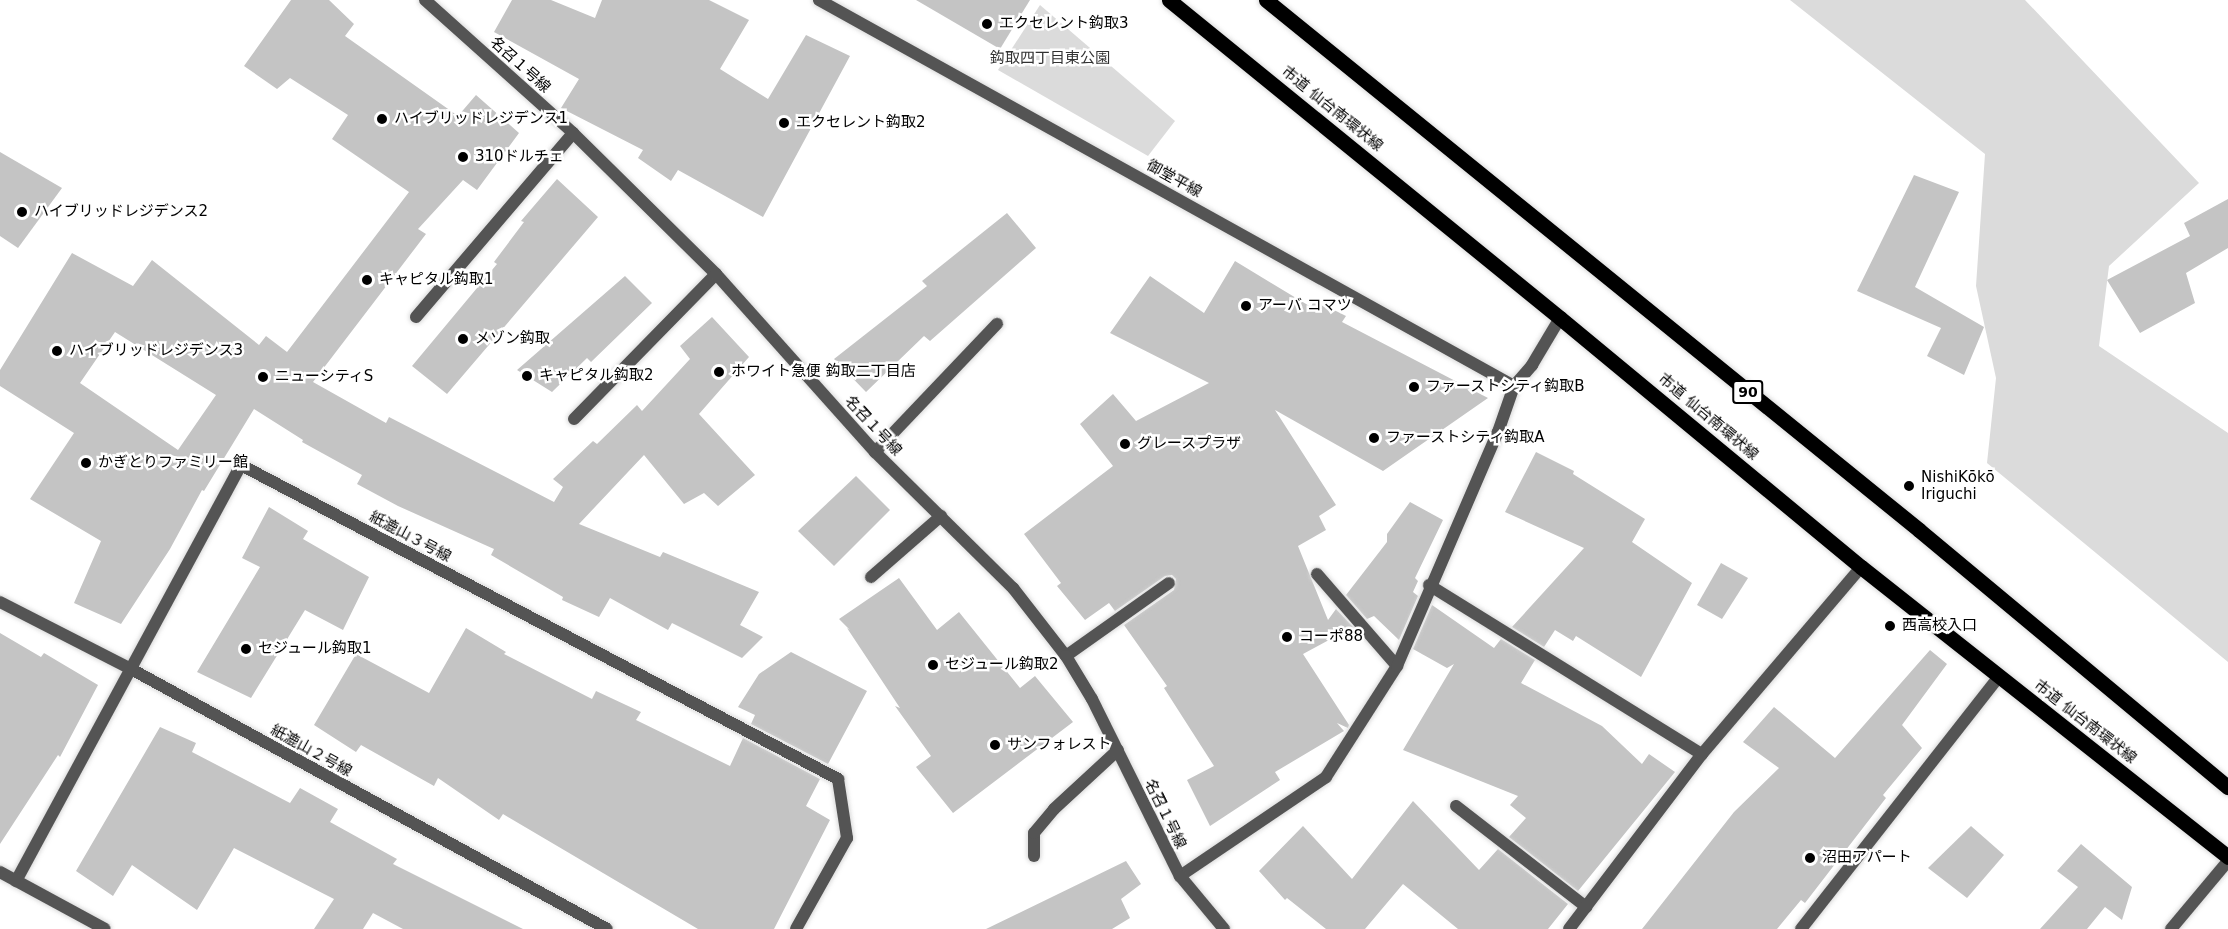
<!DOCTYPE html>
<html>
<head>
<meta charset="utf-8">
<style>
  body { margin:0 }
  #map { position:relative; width:2228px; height:929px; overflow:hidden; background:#fff; font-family:"DejaVu Sans","Noto Sans JP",sans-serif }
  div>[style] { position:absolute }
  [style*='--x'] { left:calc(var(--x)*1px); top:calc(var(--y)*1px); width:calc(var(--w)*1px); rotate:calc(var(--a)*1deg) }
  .green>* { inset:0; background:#dbdbdb }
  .building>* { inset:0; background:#c4c4c4 }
  .roads { filter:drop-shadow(0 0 2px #dbdbdb) drop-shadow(0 0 2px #dbdbdb) }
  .minor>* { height:12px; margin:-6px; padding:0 6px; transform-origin:6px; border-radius:6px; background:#545454 }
  .tertiary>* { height:12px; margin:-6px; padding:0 6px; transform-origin:6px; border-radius:6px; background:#545454 }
  .primary>* { height:15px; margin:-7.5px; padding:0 7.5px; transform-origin:7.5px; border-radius:7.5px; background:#000 }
  .dots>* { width:16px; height:16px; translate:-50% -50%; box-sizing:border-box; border:3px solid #fff; border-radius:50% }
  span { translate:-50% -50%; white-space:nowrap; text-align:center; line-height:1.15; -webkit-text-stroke:5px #fff; paint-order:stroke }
  .shield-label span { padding:2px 4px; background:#fff; border:2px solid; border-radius:4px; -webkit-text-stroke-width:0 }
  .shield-label { font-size:14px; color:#000; font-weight:700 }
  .poi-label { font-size:15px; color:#000 }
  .left { translate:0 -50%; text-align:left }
  .park-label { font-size:15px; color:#323232 }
  .street-label { font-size:15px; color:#000 }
</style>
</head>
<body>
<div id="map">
  <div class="green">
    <div style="clip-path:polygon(1790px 0,2025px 0,2199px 183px,2109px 266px,2099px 346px,2228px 433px,2228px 662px,1987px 463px,1996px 378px,1976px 286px,1985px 154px)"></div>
    <div style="clip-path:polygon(1040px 5px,1175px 121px,1148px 156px,998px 70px)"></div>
  </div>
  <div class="building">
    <div style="clip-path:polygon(evenodd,291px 0,329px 0,354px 24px,345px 36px,458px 116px,476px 95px,519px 133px,477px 190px,463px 180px,418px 229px,426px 234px,313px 382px,386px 423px,389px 417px,554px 502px,563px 487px,553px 479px,593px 441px,597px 444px,637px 405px,642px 411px,690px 359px,680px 346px,712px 317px,749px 357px,699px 414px,755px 475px,718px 506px,704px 493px,684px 504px,644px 455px,579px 524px,660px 557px,663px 552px,759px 592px,740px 625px,763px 637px,742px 658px,672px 623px,668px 630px,610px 598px,599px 617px,562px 600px,563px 597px,491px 555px,494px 549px,398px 506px,357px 484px,362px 475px,302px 442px,303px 440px,254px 409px,204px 491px,202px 490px,170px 549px,121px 624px,74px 603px,101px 541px,30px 499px,74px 433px,0 386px,0 370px,72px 253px,133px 286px,152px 260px,259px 345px,266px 336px,287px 352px,409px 192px,332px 139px,348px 115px,290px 78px,277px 89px,244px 66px,291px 0,115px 332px,216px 395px,178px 450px,80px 383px,115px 332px)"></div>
    <div style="clip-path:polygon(512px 0,551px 0,595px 18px,602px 0,709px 0,749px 20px,720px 69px,768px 99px,806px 35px,850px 56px,763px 217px,678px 170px,671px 181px,638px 158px,643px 150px,561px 108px,579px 79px,494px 32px)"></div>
    <div style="clip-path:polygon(916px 0,1030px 0,1000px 49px)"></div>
    <div style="clip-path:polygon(0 152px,62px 188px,18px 248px,0 236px)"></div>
    <div style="clip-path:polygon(1914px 175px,1959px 192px,1915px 287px,1984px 327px,1964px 375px,1927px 356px,1941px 328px,1857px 291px)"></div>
    <div style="clip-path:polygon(557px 179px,598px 217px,447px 394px,412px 366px,497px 264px,494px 262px,524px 222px,521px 221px)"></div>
    <div style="clip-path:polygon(2228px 199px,2228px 248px,2186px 273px,2195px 303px,2140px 333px,2107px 280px,2190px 236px,2184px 223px)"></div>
    <div style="clip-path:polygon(1007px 213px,1036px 248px,930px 341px,924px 336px,866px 392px,834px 359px,927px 286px,922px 281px)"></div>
    <div style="clip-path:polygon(1235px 261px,1311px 307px,1314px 300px,1346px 316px,1342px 322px,1488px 398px,1383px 471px,1275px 410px,1336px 505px,1319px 516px,1326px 530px,1298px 546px,1328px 620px,1336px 609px,1353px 627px,1303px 654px,1349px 725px,1348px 728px,1337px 723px,1344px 731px,1275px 772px,1280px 780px,1210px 826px,1187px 780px,1214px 766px,1164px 688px,1167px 686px,1124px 625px,1174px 590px,1176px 579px,1172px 575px,1165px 576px,1115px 611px,1109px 603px,1085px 620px,1057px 586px,1061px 583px,1024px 534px,1113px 466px,1080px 424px,1113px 394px,1136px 421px,1209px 383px,1110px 333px,1150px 276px,1204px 313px)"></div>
    <div style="clip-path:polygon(625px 276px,652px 303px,591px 362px,587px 358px,552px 392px,517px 370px)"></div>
    <div style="clip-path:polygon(1536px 452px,1574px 471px,1573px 474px,1645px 519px,1632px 542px,1692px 583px,1641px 677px,1576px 636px,1573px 641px,1555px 630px,1544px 647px,1512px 627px,1584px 548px,1505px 512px)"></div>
    <div style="clip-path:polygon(856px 476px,890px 510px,834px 566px,798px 531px)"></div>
    <div style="clip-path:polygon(1410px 502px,1443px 520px,1415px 578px,1418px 581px,1413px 592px,1418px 596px,1399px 640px,1374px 616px,1367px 619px,1346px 595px,1387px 542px,1387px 534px)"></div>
    <div style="clip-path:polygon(269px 507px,308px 531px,303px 539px,369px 577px,343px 630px,305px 610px,251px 698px,197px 672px,260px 567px,242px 558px)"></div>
    <div style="clip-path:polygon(1721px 563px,1748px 578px,1722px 619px,1697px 605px)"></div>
    <div style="clip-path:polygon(899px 578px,937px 630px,959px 612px,1020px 688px,1035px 676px,1073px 722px,953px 813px,916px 767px,931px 756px,895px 706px,900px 708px,847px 628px,850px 630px,839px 619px)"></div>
    <div style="clip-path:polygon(1432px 605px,1494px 648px,1501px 639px,1535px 660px,1521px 683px,1602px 726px,1642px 764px,1649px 754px,1675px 772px,1578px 891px,1509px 837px,1526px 818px,1510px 805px,1518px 796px,1403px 750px,1454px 664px,1447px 668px,1413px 649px)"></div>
    <div style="clip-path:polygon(466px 628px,506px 652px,504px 654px,592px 699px,596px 691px,641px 712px,636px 720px,730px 766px,743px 738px,820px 779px,806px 806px,830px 820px,774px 929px,698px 929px,503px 814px,499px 820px,438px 778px,434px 786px,361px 745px,356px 752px,314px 725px,356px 654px,429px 693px)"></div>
    <div style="clip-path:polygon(0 633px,41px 657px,44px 653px,98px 685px,60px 757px,58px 755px,0 844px)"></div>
    <div style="clip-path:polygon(1930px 650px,1947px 664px,1902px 725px,1922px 748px,1883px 795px,1886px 798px,1805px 903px,1801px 900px,1777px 929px,1642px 929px,1734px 812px,1779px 768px,1743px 742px,1774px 707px,1835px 758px)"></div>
    <div style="clip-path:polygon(791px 652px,867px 691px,828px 764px,751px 724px,755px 715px,738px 707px,759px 674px)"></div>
    <div style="clip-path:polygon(160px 727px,196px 743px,192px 752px,290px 803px,300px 788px,338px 809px,330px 822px,397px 859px,393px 864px,523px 929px,403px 929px,373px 913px,363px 929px,314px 929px,334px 899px,234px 848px,197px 910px,132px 865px,113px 896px,76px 871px)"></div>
    <div style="clip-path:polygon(1413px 801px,1479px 870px,1498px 849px,1568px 904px,1548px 929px,1458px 929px,1403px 884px,1365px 929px,1326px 929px,1287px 898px,1285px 900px,1259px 871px,1303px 826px,1352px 879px)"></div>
    <div style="clip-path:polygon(1971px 826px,2004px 855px,1967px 898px,1928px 868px)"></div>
    <div style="clip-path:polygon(2081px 844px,2132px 887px,2122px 920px,2105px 907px,2087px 929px,2040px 929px,2078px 887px,2057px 871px)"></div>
    <div style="clip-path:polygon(1126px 861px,1141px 884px,1121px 899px,1130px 918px,1112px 929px,986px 929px)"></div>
  </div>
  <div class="roads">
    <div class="minor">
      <div style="--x:416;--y:317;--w:242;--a:-49.5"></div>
      <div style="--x:574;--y:419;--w:203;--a:-45.6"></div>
      <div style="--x:875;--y:452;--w:177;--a:-46.4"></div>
      <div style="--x:1317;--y:574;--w:122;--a:49"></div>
      <div style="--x:871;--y:577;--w:93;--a:-41.1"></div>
      <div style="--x:1429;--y:585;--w:321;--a:31.8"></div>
      <div style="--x:0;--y:602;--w:147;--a:27.1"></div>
      <div style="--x:131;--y:669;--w:542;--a:28.64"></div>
      <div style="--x:1066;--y:656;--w:126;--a:-35.3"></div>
      <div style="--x:1456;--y:806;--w:165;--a:37.8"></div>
      <div style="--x:1034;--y:856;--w:23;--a:-90"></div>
      <div style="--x:1034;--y:833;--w:31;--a:-50"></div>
      <div style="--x:1054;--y:809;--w:87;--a:-42.7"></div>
      <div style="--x:1180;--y:876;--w:176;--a:-34.1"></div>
      <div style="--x:1326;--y:777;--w:132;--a:-57.4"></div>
      <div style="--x:1397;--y:666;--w:255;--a:-66.7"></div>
      <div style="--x:1498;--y:432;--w:49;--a:-70.8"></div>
      <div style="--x:1514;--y:386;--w:28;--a:-49"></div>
      <div style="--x:1532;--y:365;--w:55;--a:-59.2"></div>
      <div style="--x:16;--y:881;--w:473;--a:-61.6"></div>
      <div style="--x:241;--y:465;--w:675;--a:27.74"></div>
      <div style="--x:838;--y:779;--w:60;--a:81.3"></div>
      <div style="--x:847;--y:838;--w:104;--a:119.3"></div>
      <div style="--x:1569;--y:929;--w:220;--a:-52.8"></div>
      <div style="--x:1702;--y:754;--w:245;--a:-49.6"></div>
      <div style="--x:1801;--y:929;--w:319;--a:-51.9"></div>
    </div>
    <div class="tertiary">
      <div style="--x:425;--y:0;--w:199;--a:41.9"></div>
      <div style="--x:573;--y:133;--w:201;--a:44.6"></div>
      <div style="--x:716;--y:274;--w:239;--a:48.2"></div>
      <div style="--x:875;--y:452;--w:194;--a:44.6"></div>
      <div style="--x:1013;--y:588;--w:86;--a:52.1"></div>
      <div style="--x:1066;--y:656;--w:50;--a:58.8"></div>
      <div style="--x:1092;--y:699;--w:198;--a:63.6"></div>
      <div style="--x:1180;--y:876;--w:69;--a:50.3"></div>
      <div style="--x:819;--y:0;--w:795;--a:29.05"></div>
      <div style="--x:0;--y:872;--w:119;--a:28.5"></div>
      <div style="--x:2171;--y:929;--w:89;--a:-50"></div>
    </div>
    <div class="primary">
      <div style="--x:1169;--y:0;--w:504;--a:39.12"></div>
      <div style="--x:1560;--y:318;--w:391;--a:39.6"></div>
      <div style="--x:1861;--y:567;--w:468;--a:38.3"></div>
      <div style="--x:1266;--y:0;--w:841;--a:39.06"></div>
      <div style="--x:1919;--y:530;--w:402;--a:39.8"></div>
    </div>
  </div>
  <div class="dots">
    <div style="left:987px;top:24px;background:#000"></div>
    <div style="left:382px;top:119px;background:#000"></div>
    <div style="left:784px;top:123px;background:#000"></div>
    <div style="left:463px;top:157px;background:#000"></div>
    <div style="left:22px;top:212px;background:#000"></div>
    <div style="left:367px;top:280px;background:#000"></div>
    <div style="left:1246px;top:306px;background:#000"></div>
    <div style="left:463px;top:339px;background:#000"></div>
    <div style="left:57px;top:351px;background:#000"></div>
    <div style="left:719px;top:372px;background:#000"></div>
    <div style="left:527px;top:376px;background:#000"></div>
    <div style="left:263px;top:377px;background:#000"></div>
    <div style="left:1414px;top:387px;background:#000"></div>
    <div style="left:1374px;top:438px;background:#000"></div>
    <div style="left:1125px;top:444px;background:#000"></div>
    <div style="left:86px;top:463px;background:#000"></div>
    <div style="left:1909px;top:486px;background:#000"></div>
    <div style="left:1890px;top:626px;background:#000"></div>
    <div style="left:1287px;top:637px;background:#000"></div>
    <div style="left:246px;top:649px;background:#000"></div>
    <div style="left:933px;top:665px;background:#000"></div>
    <div style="left:995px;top:745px;background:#000"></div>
    <div style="left:1810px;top:858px;background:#000"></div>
  </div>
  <div class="shield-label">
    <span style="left:1748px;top:392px">90</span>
  </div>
  <div class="poi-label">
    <span class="left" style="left:999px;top:24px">エクセレント鈎取3</span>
    <span class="left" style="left:394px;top:119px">ハイブリッドレジデンス1</span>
    <span class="left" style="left:796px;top:123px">エクセレント鈎取2</span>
    <span class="left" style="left:475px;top:157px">310ドルチェ</span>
    <span class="left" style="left:34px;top:212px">ハイブリッドレジデンス2</span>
    <span class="left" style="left:379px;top:280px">キャピタル鈎取1</span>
    <span class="left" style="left:1258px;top:306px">アーバ コマツ</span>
    <span class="left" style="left:475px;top:339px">メゾン鈎取</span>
    <span class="left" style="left:69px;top:351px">ハイブリッドレジデンス3</span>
    <span class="left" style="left:731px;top:372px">ホワイト急便 鈎取二丁目店</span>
    <span class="left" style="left:539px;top:376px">キャピタル鈎取2</span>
    <span class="left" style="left:275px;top:377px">ニューシティS</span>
    <span class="left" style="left:1426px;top:387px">ファーストシティ鈎取B</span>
    <span class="left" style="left:1386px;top:438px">ファーストシティ鈎取A</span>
    <span class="left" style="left:1137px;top:444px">グレースプラザ</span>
    <span class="left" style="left:98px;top:463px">かぎとりファミリー館</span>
    <span class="left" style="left:1921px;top:486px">NishiKōkō<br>Iriguchi</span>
    <span class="left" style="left:1902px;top:626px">西高校入口</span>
    <span class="left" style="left:1299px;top:637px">コーポ88</span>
    <span class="left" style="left:258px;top:649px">セジュール鈎取1</span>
    <span class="left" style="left:945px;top:665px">セジュール鈎取2</span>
    <span class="left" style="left:1007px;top:745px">サンフォレスト</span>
    <span class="left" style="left:1822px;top:858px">沼田アパート</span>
  </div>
  <div class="park-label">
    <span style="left:1050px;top:59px">鈎取四丁目東公園</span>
  </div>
  <div class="street-label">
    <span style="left:520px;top:65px;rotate:42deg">名召１号線</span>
    <span style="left:1332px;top:109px;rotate:39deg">市道 仙台南環状線</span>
    <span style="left:1174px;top:179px;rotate:29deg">御堂平線</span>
    <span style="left:1708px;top:417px;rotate:40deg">市道 仙台南環状線</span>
    <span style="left:873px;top:426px;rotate:47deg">名召１号線</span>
    <span style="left:410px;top:537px;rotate:28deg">紙漉山３号線</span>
    <span style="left:2085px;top:722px;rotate:38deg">市道 仙台南環状線</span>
    <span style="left:311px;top:751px;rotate:29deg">紙漉山２号線</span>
    <span style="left:1165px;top:814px;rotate:64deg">名召１号線</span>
  </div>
</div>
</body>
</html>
